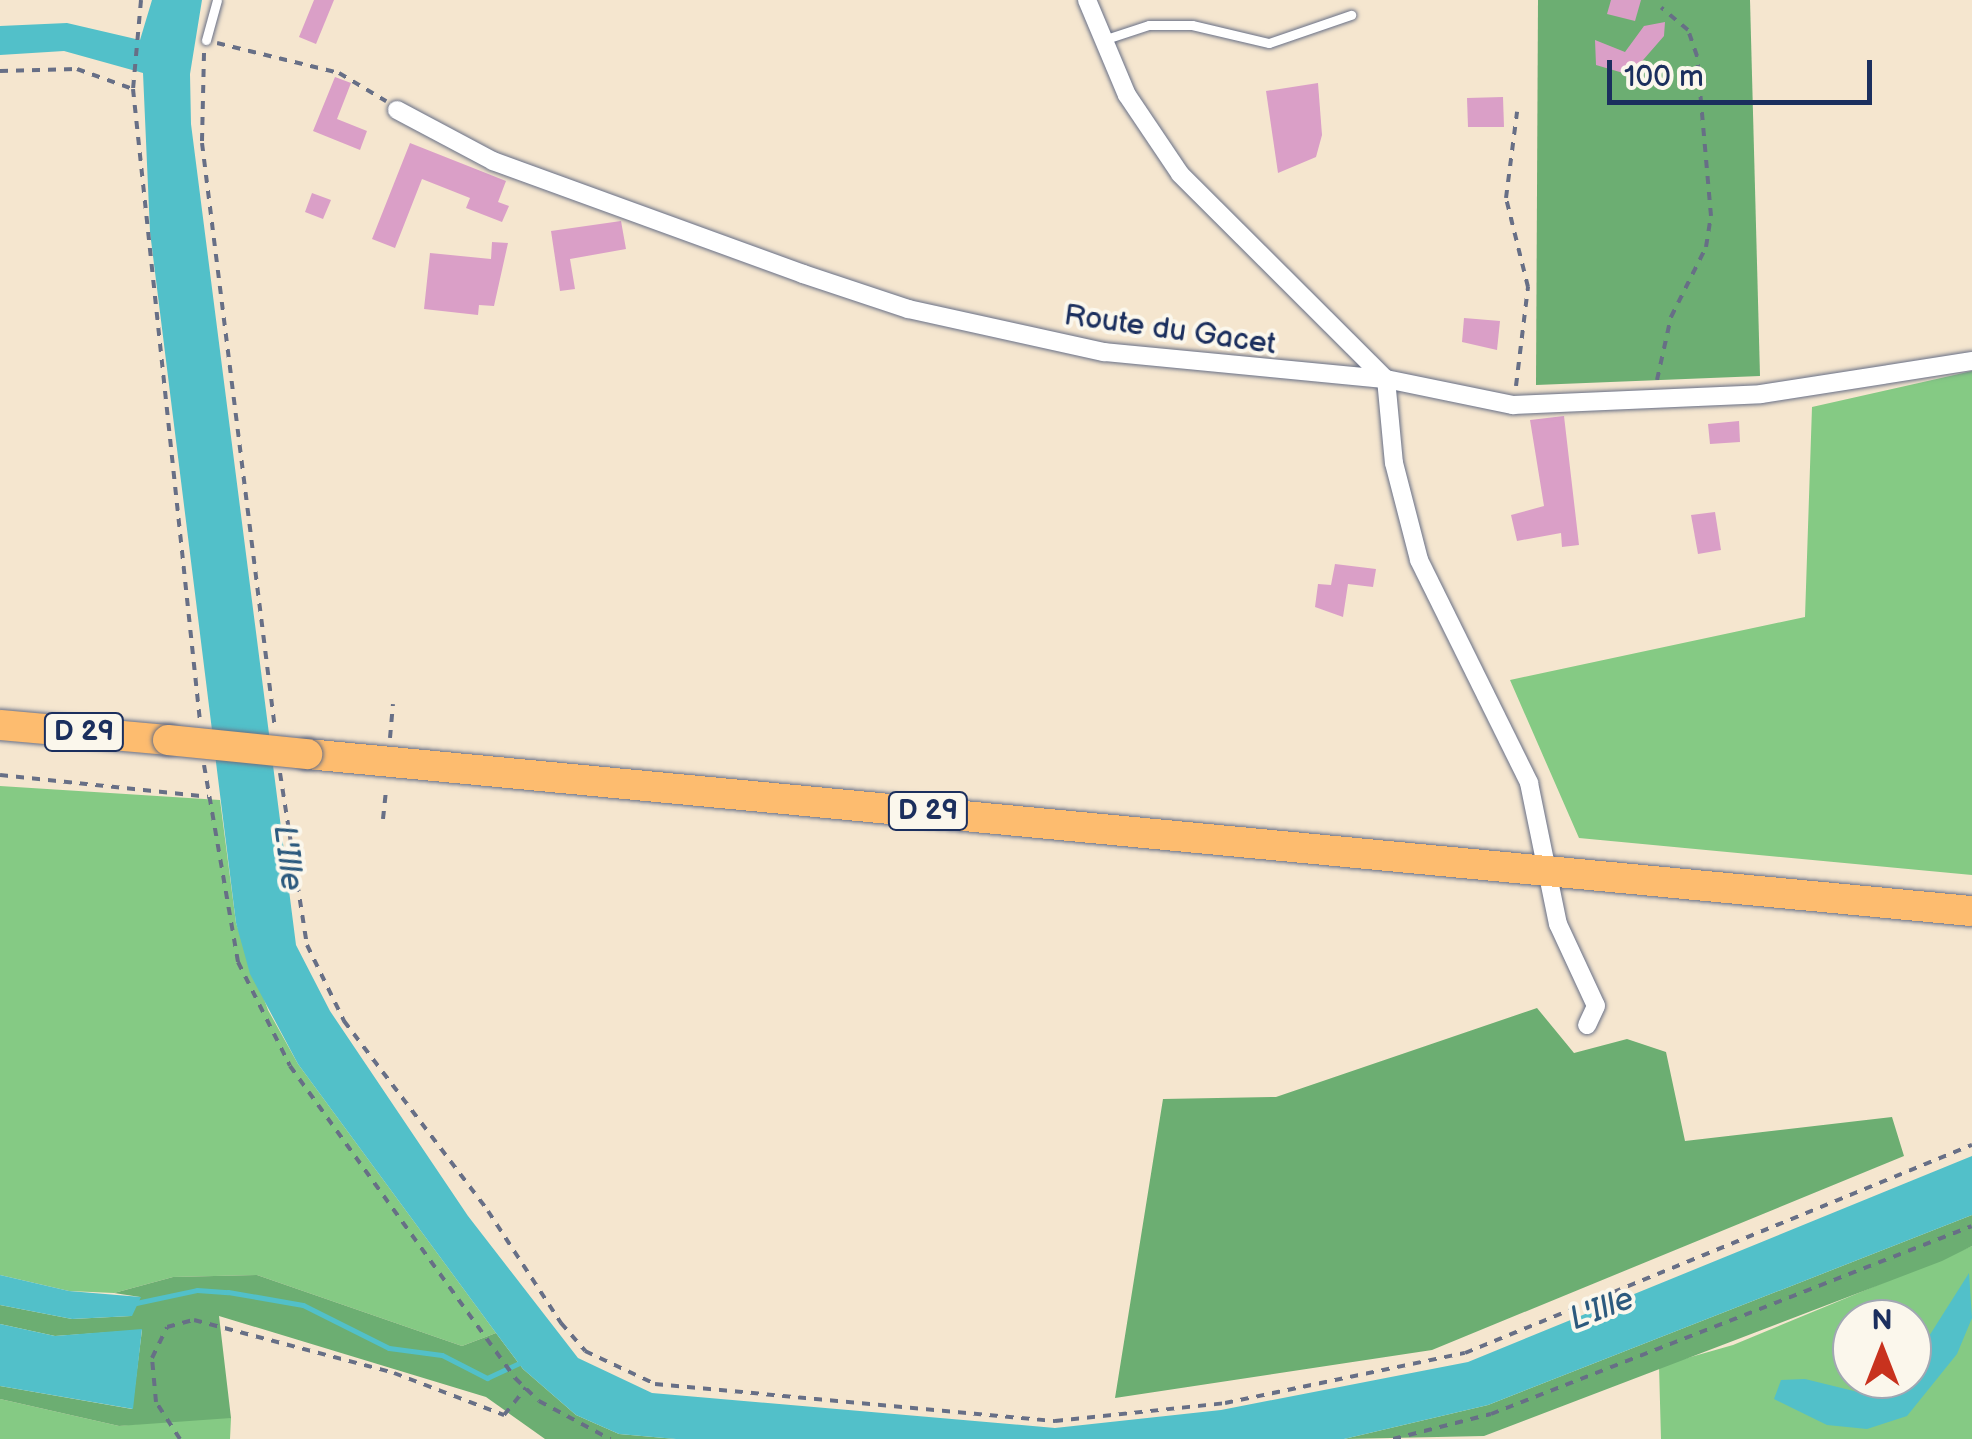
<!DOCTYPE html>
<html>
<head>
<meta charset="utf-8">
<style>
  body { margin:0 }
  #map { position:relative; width:1972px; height:1439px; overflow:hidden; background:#f5e6cf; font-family:"Balsamiq Sans",sans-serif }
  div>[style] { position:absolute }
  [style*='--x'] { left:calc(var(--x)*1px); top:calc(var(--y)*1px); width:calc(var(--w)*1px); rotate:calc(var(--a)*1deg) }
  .green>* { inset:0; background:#85ca84 }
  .forest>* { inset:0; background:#6cae72 }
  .water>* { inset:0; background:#52c0c9 }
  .stream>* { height:5px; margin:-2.5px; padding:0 2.5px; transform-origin:2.5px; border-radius:2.5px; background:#52c0c9 }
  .building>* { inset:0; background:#da9fc7 }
  .path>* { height:4px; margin-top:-2px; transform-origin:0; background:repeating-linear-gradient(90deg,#676f86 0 8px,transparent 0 16px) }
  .roads { filter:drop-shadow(0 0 2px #676f86) drop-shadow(0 0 2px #676f86) }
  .service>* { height:9px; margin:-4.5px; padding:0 4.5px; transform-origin:4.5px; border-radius:4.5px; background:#fff }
  .minor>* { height:18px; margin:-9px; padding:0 9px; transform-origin:9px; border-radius:9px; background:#fff }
  .primary>* { height:30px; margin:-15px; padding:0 15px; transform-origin:15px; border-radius:15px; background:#fdbc6f }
  .bridges { filter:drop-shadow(0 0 2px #676f86) drop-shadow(0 0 2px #676f86) }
  .primary-bridge>* { height:30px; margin:-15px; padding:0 15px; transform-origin:15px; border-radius:15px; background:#fdbc6f }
  span { translate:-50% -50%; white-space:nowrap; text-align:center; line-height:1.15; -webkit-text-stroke:8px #fbf7ec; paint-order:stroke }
  .shield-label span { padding:2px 8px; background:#fbf7ec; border:2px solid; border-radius:8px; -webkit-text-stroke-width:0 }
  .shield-label { font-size:28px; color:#1b2f5e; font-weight:700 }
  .street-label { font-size:30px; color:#1b2f5e }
  .water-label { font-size:32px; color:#2c5a7e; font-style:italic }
  .north { position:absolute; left:1832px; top:1299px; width:100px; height:100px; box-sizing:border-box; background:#fbf7ec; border:2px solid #a1a7b3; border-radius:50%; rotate:0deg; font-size:28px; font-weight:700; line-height:40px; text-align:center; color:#1b2f5e }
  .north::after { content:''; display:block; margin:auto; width:35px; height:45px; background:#c8321e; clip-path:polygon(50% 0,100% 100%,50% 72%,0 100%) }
  .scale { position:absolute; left:1607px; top:60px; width:265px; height:45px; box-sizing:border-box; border:5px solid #1b2f5e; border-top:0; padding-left:12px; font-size:30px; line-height:35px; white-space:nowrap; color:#1b2f5e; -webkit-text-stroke:8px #fbf7ec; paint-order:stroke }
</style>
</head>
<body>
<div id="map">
  <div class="green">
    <div style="clip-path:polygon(1972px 371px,1972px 875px,1579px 838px,1510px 680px,1805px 617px,1812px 407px)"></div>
    <div style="clip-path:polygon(0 786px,220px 800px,236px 923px,268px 1010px,298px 1064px,496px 1333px,462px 1346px,257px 1275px,173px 1277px,114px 1293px,69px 1291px,0 1275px)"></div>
    <div style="clip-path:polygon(evenodd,1972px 1246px,1972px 1439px,1661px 1439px,1659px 1366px,1733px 1345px,1972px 1246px,1852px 1319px,1912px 1319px,1912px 1379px,1852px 1379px,1852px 1319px)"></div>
    <div style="clip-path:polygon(0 1399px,119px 1426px,220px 1415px,231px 1418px,230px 1439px,0 1439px)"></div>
  </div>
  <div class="forest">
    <div style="clip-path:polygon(1538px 0,1750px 0,1760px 376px,1536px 385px)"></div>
    <div style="clip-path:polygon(1537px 1008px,1574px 1053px,1627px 1039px,1666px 1052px,1685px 1141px,1892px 1117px,1904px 1156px,1432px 1350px,1115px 1398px,1163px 1099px,1276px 1097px)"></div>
    <div style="clip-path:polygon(1972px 1215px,1972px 1246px,1942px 1261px,1484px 1436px,1344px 1439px,1488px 1405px)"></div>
    <div style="clip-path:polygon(257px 1275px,462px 1346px,496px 1333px,523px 1369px,576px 1415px,619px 1434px,676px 1439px,545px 1439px,486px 1397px,219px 1316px,231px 1418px,119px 1426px,0 1399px,0 1386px,132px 1409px,142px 1330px,55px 1336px,0 1324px,0 1305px,72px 1319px,131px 1316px,140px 1297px,114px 1293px,173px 1277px)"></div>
  </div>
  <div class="water">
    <div style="clip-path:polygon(152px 0,202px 0,190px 74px,191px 124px,296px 945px,330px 1011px,468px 1216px,578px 1358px,652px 1393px,1055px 1428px,1221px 1410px,1468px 1362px,1972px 1156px,1972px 1215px,1488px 1405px,1344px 1439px,676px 1439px,619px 1434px,576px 1415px,523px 1369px,496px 1333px,298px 1064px,250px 974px,236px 923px,150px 232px,143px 73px,64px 51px,0 55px,0 26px,67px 23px,140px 40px)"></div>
    <div style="clip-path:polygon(1969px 1273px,1972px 1318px,1957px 1354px,1907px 1416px,1867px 1429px,1827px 1425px,1774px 1399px,1781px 1380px,1805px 1379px,1862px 1393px,1912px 1379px,1912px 1363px)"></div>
    <div style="clip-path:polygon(0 1275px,69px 1291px,141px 1297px,132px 1316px,72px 1319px,0 1305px)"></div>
    <div style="clip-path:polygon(0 1324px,55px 1336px,142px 1329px,133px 1409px,0 1386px)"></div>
  </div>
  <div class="stream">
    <div style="--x:136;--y:1303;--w:62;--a:-12"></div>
    <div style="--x:197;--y:1290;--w:31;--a:4"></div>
    <div style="--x:228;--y:1292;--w:76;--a:9.8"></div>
    <div style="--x:303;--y:1305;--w:96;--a:26.6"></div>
    <div style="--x:389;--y:1348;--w:53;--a:7.5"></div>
    <div style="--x:442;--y:1355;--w:51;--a:27.1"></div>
    <div style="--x:487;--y:1378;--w:38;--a:-25"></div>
  </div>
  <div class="building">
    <div style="clip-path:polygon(314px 0,334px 0,316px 44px,299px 37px)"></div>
    <div style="clip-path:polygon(1611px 0,1641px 0,1635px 21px,1607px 14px)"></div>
    <div style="clip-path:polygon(1665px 22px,1664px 36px,1630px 75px,1596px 65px,1595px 40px,1625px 52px,1644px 26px)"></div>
    <div style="clip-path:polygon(335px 77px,351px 83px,337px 119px,367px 131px,360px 150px,313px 131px)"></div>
    <div style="clip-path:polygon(1318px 83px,1322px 135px,1316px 157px,1278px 173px,1266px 91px)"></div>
    <div style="clip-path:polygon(1503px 97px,1504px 127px,1468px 127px,1467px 98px)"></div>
    <div style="clip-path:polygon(410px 143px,506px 181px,498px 202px,509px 206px,502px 222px,466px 208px,470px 198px,422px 179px,395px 248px,372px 239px)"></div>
    <div style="clip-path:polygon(312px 193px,331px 200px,323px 219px,305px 212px)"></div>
    <div style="clip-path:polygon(621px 221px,626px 249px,570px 259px,575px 289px,560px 291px,551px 231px)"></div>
    <div style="clip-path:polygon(492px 242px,508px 243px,494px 306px,479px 305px,478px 315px,424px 309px,430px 253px,491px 259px)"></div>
    <div style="clip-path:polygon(1464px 318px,1500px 321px,1497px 350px,1462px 342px)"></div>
    <div style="clip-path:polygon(1564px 416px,1579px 545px,1562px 547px,1561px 533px,1517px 541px,1511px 515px,1544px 506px,1530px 420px)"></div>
    <div style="clip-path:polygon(1739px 421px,1740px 442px,1710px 444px,1708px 424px)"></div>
    <div style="clip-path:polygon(1715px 512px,1721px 550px,1698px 554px,1691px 515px)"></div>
    <div style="clip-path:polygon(1335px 564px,1376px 569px,1373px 587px,1348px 584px,1343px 617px,1315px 607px,1318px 584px,1331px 585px)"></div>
  </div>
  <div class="path">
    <div style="--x:141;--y:0;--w:89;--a:95.1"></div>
    <div style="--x:133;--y:89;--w:636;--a:83.95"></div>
    <div style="--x:217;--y:43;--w:126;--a:13.8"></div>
    <div style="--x:339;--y:73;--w:55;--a:30.8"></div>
    <div style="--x:204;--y:53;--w:90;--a:91.3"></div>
    <div style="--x:202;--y:143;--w:591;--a:82.9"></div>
    <div style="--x:0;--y:71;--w:77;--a:-1.5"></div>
    <div style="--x:77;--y:69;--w:59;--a:19.7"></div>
    <div style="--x:1657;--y:380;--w:65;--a:-77.5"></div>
    <div style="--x:1671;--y:317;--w:78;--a:-63.4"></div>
    <div style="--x:1706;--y:247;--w:31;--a:-81"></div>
    <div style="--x:1711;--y:216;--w:161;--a:-95"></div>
    <div style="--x:1697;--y:56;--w:28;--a:-109"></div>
    <div style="--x:1688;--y:30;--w:35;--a:-140"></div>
    <div style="--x:1516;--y:386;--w:100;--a:-83.1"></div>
    <div style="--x:1528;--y:287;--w:92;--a:-103.9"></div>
    <div style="--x:1506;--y:198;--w:87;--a:-82.7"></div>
    <div style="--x:390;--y:738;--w:34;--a:-85"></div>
    <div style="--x:204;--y:765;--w:200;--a:80.2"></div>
    <div style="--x:238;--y:962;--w:116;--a:63.4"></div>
    <div style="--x:290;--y:1066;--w:385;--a:54.2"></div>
    <div style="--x:515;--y:1378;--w:33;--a:44"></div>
    <div style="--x:539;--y:1401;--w:81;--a:28.2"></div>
    <div style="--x:280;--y:773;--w:174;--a:81.1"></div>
    <div style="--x:307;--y:945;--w:85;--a:64"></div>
    <div style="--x:344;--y:1021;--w:238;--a:52.8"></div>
    <div style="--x:488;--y:1211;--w:134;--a:56.9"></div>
    <div style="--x:561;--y:1323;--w:37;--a:49"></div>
    <div style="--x:585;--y:1351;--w:77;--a:25.2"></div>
    <div style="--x:655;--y:1384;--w:402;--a:5.3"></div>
    <div style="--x:1055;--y:1421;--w:171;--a:-6"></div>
    <div style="--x:1225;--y:1403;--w:245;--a:-11.8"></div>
    <div style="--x:1465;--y:1353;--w:548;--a:-22.31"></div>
    <div style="--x:0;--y:775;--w:209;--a:6"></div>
    <div style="--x:383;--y:819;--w:31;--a:-84"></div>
    <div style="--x:180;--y:1439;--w:44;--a:-123"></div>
    <div style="--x:156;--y:1402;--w:44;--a:-95.2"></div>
    <div style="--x:152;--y:1358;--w:34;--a:-64"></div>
    <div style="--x:167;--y:1327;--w:28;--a:-15"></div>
    <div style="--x:194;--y:1320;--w:207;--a:14.8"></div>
    <div style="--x:394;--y:1373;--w:118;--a:20.9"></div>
    <div style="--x:504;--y:1415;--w:35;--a:-51"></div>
    <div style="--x:1393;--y:1439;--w:101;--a:-14.3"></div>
    <div style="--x:1491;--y:1414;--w:516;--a:-21.35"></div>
  </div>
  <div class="roads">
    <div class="service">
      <div style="--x:206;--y:40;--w:41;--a:-74.6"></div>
      <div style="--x:1103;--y:40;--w:48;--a:-18.1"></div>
      <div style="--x:1149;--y:25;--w:43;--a:0"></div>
      <div style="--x:1192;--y:25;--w:79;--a:13.2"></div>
      <div style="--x:1269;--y:43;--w:87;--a:-18.9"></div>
    </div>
    <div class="minor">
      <div style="--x:1087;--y:0;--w:103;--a:67.2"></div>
      <div style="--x:1127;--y:95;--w:95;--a:56.1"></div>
      <div style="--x:1180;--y:174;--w:291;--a:44.9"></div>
      <div style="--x:1386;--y:379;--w:84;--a:84.6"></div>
      <div style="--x:1394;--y:463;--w:100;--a:75.5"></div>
      <div style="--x:1419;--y:560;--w:249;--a:63.7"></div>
      <div style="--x:1529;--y:783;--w:144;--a:78.4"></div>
      <div style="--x:1558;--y:924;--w:90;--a:65.1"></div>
      <div style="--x:1596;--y:1006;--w:21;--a:115"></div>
      <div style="--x:397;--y:110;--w:109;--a:28"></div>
      <div style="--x:493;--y:161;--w:330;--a:20"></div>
      <div style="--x:803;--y:274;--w:111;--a:18.4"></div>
      <div style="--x:908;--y:309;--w:201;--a:12.4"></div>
      <div style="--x:1104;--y:352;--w:283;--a:5.5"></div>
      <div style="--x:1386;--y:379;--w:130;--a:11.6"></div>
      <div style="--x:1513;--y:405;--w:248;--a:-2.5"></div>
      <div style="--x:1761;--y:394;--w:214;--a:-8.9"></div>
    </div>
    <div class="primary">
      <div style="--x:0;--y:725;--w:169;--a:5.1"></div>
      <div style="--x:307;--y:754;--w:1672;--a:5.39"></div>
    </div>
  </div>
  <div class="bridges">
    <div class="primary-bridge">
      <div style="--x:168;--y:740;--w:140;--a:5.8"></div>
    </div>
  </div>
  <div class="shield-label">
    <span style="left:84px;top:732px">D 29</span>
    <span style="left:928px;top:811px">D 29</span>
  </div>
  <div class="street-label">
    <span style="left:1170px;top:330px;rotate:8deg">Route du Gacet</span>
  </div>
  <div class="water-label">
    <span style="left:287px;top:858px;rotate:83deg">L'Ille</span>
    <span style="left:1602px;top:1310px;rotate:-21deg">L'Ille</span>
  </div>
  <div class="north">N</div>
  <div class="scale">100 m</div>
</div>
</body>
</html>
